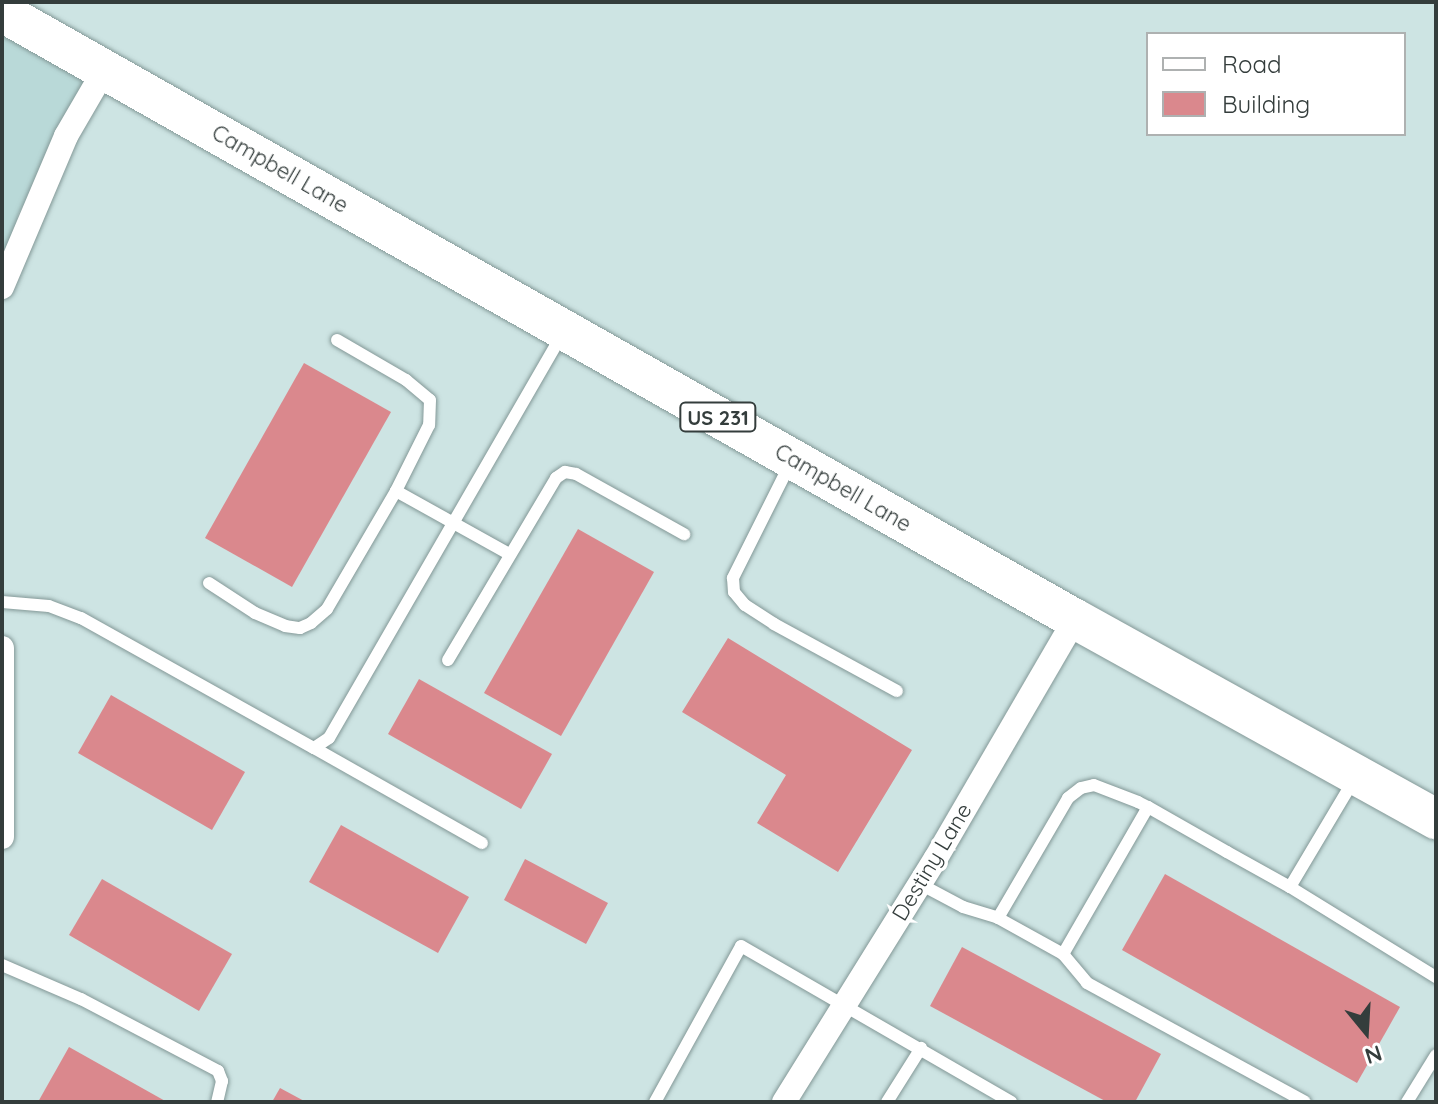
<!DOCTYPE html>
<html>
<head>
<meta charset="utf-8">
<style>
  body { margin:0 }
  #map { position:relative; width:1438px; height:1104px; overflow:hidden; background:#cde4e3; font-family:Quicksand,sans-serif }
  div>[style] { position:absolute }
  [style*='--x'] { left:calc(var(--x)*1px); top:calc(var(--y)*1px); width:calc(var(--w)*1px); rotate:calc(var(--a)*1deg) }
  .built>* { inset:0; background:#b9d9d8 }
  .building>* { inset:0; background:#da888d }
  .roads { filter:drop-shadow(0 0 2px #839897) drop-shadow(0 0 2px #839897) }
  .service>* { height:12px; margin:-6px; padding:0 6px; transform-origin:6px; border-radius:6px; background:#fff }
  .minor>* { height:24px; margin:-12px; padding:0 12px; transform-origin:12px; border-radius:12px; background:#fff }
  .primary>* { height:40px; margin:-20px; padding:0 20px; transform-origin:20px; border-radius:20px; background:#fff }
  span { translate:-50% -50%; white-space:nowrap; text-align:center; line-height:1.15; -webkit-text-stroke:7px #fff; paint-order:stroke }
  .shield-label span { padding:2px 6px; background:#fff; border:2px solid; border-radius:6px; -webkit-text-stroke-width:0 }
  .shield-label { font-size:20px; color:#343d3c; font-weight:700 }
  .street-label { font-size:22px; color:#343d3c }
  .frame { position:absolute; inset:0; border:4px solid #343d3c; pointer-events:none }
  .legend { position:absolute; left:1146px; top:32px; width:260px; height:104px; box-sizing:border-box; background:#fff; border:2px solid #aeb1b1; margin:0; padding:10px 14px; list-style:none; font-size:24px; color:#343d3c }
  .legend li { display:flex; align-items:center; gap:16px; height:40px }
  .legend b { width:40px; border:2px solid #aeb1b1 }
  .north { position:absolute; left:1326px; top:992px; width:80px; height:80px; -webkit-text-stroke:6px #fff; paint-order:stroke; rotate:162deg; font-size:22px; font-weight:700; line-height:32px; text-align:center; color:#343d3c }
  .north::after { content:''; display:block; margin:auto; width:28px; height:36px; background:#343d3c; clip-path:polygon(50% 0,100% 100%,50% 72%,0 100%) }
</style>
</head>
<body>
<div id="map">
  <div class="built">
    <div style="clip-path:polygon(2px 12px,105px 69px,18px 214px,2px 289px)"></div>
  </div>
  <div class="building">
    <div style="clip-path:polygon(304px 363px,391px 412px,292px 587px,205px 538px)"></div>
    <div style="clip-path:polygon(578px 529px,654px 572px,561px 736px,484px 693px)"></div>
    <div style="clip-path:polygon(728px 638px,912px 750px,838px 872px,757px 823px,786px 775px,682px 712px)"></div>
    <div style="clip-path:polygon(419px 679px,552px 754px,521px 809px,388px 734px)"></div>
    <div style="clip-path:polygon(111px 695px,245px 772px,212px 830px,78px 753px)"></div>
    <div style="clip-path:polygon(341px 825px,469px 897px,438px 953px,309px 882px)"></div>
    <div style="clip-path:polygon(525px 859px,608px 903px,586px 944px,504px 900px)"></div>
    <div style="clip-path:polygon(1165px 874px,1400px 1007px,1357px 1083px,1122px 950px)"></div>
    <div style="clip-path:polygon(102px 879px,232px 954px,199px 1011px,69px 935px)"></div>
    <div style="clip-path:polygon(962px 947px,1161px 1054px,1135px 1102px,1107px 1102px,930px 1006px)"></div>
    <div style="clip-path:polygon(69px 1047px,167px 1102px,38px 1102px)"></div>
    <div style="clip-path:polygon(280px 1088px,306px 1102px,272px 1102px)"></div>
  </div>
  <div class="roads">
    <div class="service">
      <div style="--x:337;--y:340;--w:80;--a:30.1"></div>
      <div style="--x:406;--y:380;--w:31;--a:40"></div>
      <div style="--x:430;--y:400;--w:25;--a:92"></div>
      <div style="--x:429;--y:425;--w:74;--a:116.6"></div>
      <div style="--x:791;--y:462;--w:130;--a:116.6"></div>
      <div style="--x:733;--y:578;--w:14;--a:86"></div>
      <div style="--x:734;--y:592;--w:17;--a:50"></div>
      <div style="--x:745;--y:605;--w:35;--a:33"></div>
      <div style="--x:774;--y:624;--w:140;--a:28.6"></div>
      <div style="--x:209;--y:583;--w:55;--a:33.1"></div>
      <div style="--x:255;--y:613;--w:33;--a:23"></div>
      <div style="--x:285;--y:626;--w:15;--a:8"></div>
      <div style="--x:300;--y:628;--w:12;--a:-24"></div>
      <div style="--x:311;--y:623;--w:21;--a:-41"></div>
      <div style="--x:327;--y:609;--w:137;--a:-59.7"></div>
      <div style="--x:396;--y:491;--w:129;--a:29.1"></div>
      <div style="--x:2;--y:602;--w:47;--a:4.9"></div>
      <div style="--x:49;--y:606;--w:34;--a:21"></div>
      <div style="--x:81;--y:618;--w:267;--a:29.2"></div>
      <div style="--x:314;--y:748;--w:18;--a:-34"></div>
      <div style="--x:329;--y:738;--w:464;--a:-60"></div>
      <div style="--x:448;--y:660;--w:212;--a:-59.3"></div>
      <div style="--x:556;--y:478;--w:11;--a:-34"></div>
      <div style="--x:565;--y:472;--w:11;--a:10"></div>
      <div style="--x:576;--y:474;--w:124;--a:29.1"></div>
      <div style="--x:314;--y:748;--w:193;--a:29.5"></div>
      <div style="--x:1148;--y:807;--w:170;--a:120"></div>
      <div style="--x:1063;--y:954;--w:74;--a:-151"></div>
      <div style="--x:998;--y:918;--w:139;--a:-59.7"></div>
      <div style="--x:1068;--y:798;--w:16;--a:-38"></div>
      <div style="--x:1081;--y:788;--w:13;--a:-13"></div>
      <div style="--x:1094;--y:785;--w:47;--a:21.1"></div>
      <div style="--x:1138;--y:802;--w:11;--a:27"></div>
      <div style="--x:1148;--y:807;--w:91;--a:29.7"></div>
      <div style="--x:1227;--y:852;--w:72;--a:29.1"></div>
      <div style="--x:1290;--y:887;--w:127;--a:-59.2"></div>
      <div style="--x:920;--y:884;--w:49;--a:28.1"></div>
      <div style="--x:963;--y:907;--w:37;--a:17"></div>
      <div style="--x:1290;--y:887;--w:172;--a:31.7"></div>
      <div style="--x:1063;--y:954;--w:38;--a:50"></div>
      <div style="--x:1087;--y:983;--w:248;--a:28.6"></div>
      <div style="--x:2;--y:965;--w:86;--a:23.3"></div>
      <div style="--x:81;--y:999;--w:155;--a:27.7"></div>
      <div style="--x:218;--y:1071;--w:11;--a:68"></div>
      <div style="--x:222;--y:1081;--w:22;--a:103"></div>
      <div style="--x:655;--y:1102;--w:178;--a:-61.1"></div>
      <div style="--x:741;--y:946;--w:312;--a:30"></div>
      <div style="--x:887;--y:1102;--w:64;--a:-57.8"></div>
      <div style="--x:1407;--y:1102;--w:55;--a:-58.3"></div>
    </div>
    <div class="minor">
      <div style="--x:2;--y:287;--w:164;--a:-67"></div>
      <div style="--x:66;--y:136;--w:78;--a:-59.8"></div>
      <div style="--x:2;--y:648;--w:189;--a:90"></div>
      <div style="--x:784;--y:1102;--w:287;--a:-58.1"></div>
      <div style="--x:936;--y:858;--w:276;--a:-59.8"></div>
    </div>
    <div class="primary">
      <div style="--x:2;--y:12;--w:1233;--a:29.5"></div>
      <div style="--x:1075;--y:619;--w:413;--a:29"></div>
    </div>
  </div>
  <div class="shield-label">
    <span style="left:718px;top:417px">US 231</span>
  </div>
  <div class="street-label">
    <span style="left:280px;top:169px;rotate:30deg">Campbell Lane</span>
    <span style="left:843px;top:488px;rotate:30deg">Campbell Lane</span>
    <span style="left:932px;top:862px;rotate:-59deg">Destiny Lane</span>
  </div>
  <div class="frame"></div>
  <ul class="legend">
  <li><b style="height:10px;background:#fff"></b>Road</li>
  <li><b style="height:22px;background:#da888d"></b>Building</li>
  </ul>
  <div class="north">N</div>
</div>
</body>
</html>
